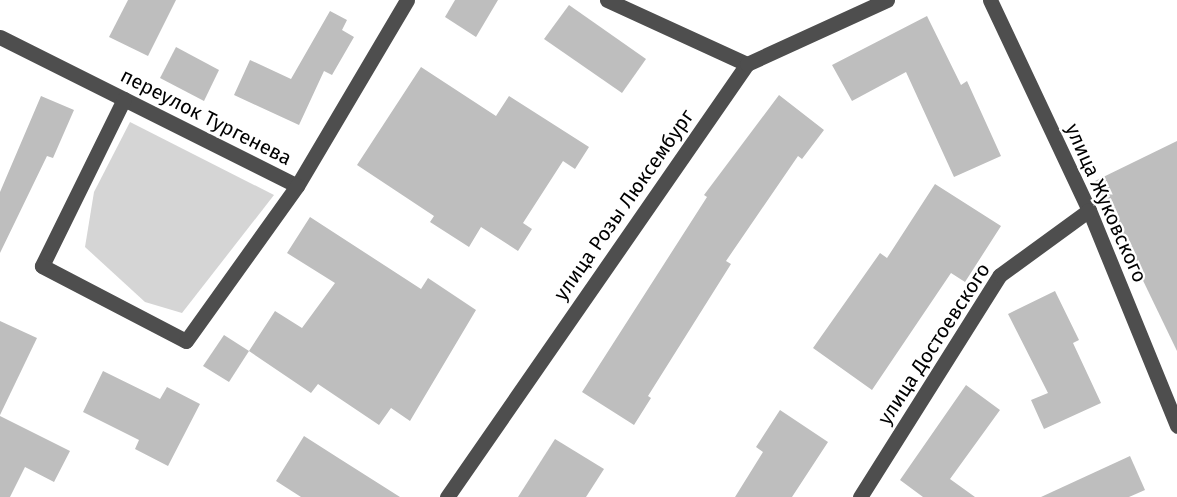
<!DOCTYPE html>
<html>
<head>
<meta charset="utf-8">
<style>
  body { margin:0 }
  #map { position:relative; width:1177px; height:497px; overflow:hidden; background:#fff; font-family:"Fira Sans",sans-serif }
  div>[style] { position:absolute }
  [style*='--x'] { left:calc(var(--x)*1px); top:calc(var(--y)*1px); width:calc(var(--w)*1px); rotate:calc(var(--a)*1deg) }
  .green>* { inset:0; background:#d5d5d5 }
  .building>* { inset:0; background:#bebebe }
  .minor>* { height:15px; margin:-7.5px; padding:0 7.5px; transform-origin:7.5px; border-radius:7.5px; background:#4e4e4e }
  span { translate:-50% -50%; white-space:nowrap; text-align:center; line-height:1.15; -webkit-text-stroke:4.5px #fff; paint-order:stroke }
  .street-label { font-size:20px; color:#000 }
</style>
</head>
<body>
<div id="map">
  <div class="green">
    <div style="clip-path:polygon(130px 122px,274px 195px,182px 313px,145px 302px,85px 247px,94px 192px)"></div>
  </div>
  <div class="building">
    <div style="clip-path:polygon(128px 0,176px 0,148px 56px,109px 37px)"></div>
    <div style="clip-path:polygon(455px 0,498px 0,476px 37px,445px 17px)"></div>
    <div style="clip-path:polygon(569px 5px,646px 59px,622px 93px,544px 39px)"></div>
    <div style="clip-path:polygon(330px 11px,347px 20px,342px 30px,354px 37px,332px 75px,324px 71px,299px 125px,234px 95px,250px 60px,291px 79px)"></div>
    <div style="clip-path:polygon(927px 16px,961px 85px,967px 81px,1001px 156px,954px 177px,906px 72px,852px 101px,832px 65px)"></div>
    <div style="clip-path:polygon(176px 47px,219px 70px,204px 101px,160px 78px)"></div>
    <div style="clip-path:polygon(421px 67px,496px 116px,509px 96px,589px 147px,575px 169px,563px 161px,523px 223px,532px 229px,518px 251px,481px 227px,469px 247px,430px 222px,434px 216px,357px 165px)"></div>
    <div style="clip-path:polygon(779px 95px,824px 130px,802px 159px,798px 156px,726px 261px,731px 264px,648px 396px,651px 398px,634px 425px,582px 392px,707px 197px,704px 195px)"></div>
    <div style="clip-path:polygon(41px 96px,74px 110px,53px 158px,47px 156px,0 253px,0 192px)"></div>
    <div style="clip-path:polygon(1177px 141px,1177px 351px,1095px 181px)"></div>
    <div style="clip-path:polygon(935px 184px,1001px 226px,965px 282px,951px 273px,872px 390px,813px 348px,880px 253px,887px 258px)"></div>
    <div style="clip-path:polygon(310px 217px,421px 289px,428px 278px,476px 310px,410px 421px,391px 408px,379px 425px,318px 384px,311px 393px,249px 351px,275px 311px,302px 328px,335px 283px,287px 253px)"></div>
    <div style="clip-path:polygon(1055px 291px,1079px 340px,1073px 343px,1101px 403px,1044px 429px,1031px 400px,1048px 393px,1008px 314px)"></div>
    <div style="clip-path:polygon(0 321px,37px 338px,0 415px)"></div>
    <div style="clip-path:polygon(224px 335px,249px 351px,229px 382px,203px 366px)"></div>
    <div style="clip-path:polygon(103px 371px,160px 399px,167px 387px,200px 404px,168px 466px,135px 449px,139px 440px,83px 412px)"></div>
    <div style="clip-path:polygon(966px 385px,1000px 410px,950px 479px,975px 497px,923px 497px,900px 480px)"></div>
    <div style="clip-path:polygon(780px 410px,828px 442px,792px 497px,735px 497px,763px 452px,756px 447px)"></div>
    <div style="clip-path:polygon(0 416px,70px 451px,54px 482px,25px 467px,10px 497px,0 497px)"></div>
    <div style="clip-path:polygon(304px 436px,340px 459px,400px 497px,301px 497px,276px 481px)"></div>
    <div style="clip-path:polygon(555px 439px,604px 469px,586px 497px,518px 497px)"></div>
    <div style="clip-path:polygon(1130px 456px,1145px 490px,1129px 497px,1041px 497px)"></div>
  </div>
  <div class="minor">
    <div style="--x:607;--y:0;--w:154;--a:24.6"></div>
    <div style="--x:990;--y:0;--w:232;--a:64.8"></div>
    <div style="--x:1089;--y:210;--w:233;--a:67.8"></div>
    <div style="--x:0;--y:37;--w:332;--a:26.6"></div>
    <div style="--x:297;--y:186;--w:216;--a:-59.4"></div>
    <div style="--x:124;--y:99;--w:186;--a:116.2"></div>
    <div style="--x:42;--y:266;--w:162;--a:27.5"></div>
    <div style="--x:186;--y:341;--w:191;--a:-54.4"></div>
    <div style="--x:447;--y:497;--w:527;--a:-55.28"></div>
    <div style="--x:747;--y:64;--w:154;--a:-24.6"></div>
    <div style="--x:860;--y:497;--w:262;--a:-57.8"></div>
    <div style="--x:1000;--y:275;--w:110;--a:-36.1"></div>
  </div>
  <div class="street-label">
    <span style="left:206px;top:117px;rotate:27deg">переулок Тургенева</span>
    <span style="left:1106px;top:203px;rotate:66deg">улица Жуковского</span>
    <span style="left:624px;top:205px;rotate:-55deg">улица Розы Люксембург</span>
    <span style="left:934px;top:344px;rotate:-57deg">улица Достоевского</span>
  </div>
</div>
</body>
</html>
